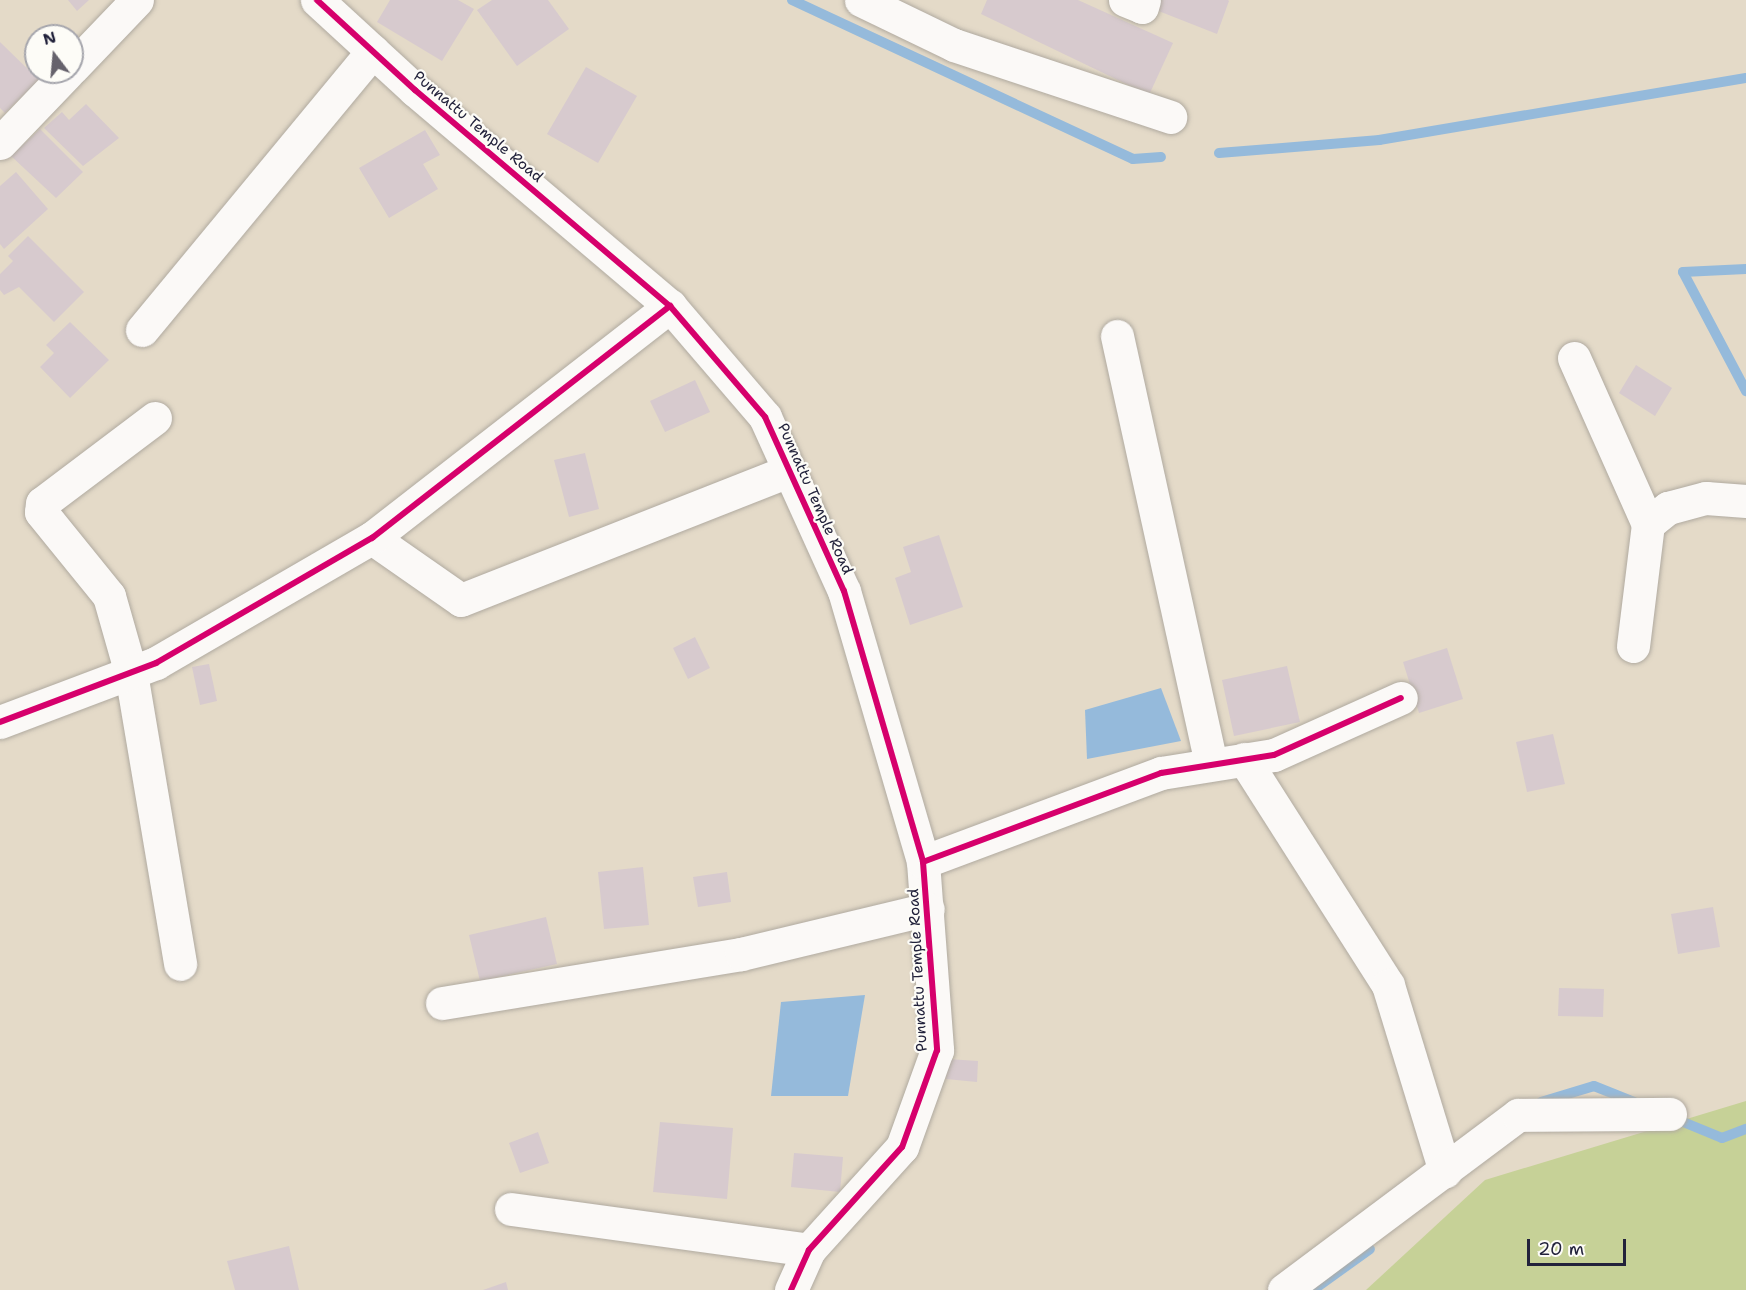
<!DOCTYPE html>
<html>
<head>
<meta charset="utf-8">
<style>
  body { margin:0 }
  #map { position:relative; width:1746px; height:1290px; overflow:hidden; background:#e4dac8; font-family:"Shantell Sans",sans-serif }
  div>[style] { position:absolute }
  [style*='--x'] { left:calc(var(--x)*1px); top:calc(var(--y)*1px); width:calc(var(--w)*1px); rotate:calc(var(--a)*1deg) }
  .green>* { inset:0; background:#c6d197 }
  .water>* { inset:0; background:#95badb }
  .stream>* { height:10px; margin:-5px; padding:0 5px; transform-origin:5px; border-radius:5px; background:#95badb }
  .building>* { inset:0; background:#d7cace }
  .roads { filter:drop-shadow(0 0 2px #b0aaa0) drop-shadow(0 0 2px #b0aaa0) }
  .minor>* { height:33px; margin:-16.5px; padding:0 16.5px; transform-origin:16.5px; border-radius:16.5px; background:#fbf9f7 }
  .cycleway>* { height:6px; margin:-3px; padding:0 3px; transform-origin:3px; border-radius:3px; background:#d6006c }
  span { translate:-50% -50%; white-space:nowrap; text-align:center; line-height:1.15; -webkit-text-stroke:4.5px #fdfcf7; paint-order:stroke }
  .street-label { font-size:15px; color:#22223b }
  .north { position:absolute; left:24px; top:24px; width:60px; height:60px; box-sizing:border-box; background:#fdfcf7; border:2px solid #a5a5ac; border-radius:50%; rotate:344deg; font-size:16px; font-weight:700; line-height:24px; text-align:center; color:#22223b }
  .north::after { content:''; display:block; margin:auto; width:21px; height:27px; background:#66626c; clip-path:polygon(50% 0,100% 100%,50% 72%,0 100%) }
  .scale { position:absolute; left:1527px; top:1239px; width:99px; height:27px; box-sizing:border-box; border:3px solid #22223b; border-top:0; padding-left:8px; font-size:18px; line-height:21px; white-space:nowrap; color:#22223b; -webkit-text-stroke:4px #fdfcf7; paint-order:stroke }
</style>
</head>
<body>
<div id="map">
  <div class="green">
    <div style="clip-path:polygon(1746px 1101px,1746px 1290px,1366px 1290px,1485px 1180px)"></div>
  </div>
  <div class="water">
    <div style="clip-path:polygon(1161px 688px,1181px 741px,1087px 759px,1085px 710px)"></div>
    <div style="clip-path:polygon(865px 995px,848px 1096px,771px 1096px,781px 1002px)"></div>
  </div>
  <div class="stream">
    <div style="--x:792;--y:0;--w:376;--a:25"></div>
    <div style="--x:1133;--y:159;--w:28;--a:-4"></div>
    <div style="--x:1219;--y:153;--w:161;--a:-4.6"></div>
    <div style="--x:1379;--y:140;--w:372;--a:-9.6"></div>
    <div style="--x:1746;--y:269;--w:63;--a:177.3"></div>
    <div style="--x:1683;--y:272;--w:135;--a:62.1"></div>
    <div style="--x:1541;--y:1102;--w:55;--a:-16.8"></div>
    <div style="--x:1594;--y:1086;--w:43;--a:21.8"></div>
    <div style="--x:1671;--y:1117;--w:55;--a:22.4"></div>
    <div style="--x:1722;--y:1138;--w:26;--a:-21"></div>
    <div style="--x:1313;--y:1290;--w:70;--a:-35.7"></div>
  </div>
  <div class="building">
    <div style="clip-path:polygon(68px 0,89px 0,77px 11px)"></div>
    <div style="clip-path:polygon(390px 0,458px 0,474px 9px,442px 61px,377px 22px)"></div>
    <div style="clip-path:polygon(492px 0,548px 0,569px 29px,517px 66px,477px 10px)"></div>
    <div style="clip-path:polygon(987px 0,1078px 0,1173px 43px,1149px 95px,981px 14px)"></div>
    <div style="clip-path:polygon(1160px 0,1228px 0,1229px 1px,1217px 34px,1156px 10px)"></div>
    <div style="clip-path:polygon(0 42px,39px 80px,5px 113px,0 108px)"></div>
    <div style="clip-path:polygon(586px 67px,637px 96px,598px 163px,547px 134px)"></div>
    <div style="clip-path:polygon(86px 104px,119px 138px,83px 166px,44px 128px,62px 112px,69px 120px)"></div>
    <div style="clip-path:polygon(40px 129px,83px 172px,56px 198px,11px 156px)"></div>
    <div style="clip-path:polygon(425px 130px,440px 155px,423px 164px,438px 189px,389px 218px,359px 168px)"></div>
    <div style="clip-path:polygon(16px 172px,48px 209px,4px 249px,0 244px,0 186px)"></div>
    <div style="clip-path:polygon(28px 236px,84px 292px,54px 322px,19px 287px,4px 295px,0 290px,0 274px,13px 261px,8px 256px)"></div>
    <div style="clip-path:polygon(70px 322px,109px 360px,70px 398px,40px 367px,54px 353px,46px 345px)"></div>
    <div style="clip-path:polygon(1636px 365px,1672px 388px,1655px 416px,1619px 393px)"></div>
    <div style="clip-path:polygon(695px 380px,710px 412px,665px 432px,650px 401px)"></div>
    <div style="clip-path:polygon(585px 453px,599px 509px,569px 517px,554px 460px)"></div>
    <div style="clip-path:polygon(939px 535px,963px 607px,910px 625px,895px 578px,911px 572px,903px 547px)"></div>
    <div style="clip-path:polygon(695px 637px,710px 668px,688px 679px,673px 648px)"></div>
    <div style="clip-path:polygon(1447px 648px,1463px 699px,1419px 713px,1403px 662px)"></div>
    <div style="clip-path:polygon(209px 664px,217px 701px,200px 705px,192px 667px)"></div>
    <div style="clip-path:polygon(1287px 666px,1300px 722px,1234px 736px,1222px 680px)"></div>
    <div style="clip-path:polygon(1553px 734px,1565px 784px,1527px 792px,1516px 742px)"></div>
    <div style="clip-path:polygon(643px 867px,649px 925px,604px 929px,598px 872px)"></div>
    <div style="clip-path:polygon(727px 872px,731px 902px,698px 907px,693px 877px)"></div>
    <div style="clip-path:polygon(1713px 907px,1720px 947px,1678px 954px,1671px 914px)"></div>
    <div style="clip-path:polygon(546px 917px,557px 964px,480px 981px,469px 935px)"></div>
    <div style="clip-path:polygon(1559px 988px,1604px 989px,1603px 1017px,1558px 1016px)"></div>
    <div style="clip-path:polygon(948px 1059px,978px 1061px,977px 1082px,946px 1079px)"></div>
    <div style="clip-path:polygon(660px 1122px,733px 1128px,727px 1199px,653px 1192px)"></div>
    <div style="clip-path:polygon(538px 1132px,549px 1163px,520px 1173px,509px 1143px)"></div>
    <div style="clip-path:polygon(794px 1153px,843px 1157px,840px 1192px,791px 1187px)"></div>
    <div style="clip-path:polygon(289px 1246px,299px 1290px,235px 1290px,227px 1261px)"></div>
    <div style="clip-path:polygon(506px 1282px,508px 1290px,483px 1290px)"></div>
  </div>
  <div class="roads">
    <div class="minor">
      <div style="--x:317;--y:0;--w:133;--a:42.6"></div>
      <div style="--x:415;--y:90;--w:334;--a:40.3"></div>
      <div style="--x:670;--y:306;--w:146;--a:49.4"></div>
      <div style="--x:765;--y:417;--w:191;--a:65.6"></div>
      <div style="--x:844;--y:591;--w:282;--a:73.7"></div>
      <div style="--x:923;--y:862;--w:189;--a:85.7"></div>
      <div style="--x:937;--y:1050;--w:103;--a:109.8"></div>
      <div style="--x:902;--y:1147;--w:139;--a:132.1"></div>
      <div style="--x:809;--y:1250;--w:44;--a:114.2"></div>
      <div style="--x:861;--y:0;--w:103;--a:25.8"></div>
      <div style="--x:954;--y:45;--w:228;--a:18.4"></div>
      <div style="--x:1125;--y:0;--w:18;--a:22"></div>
      <div style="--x:1142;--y:7;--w:7;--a:-74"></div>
      <div style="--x:72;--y:68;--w:94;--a:-46.3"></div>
      <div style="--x:0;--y:143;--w:98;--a:-46.2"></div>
      <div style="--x:142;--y:330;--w:362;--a:-50.4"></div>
      <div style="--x:1117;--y:336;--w:437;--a:77.6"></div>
      <div style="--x:1574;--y:358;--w:182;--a:66"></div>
      <div style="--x:155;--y:418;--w:141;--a:143"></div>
      <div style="--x:42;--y:503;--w:9;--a:96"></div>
      <div style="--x:41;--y:512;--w:108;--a:51"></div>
      <div style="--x:109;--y:596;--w:80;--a:74.1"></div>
      <div style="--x:131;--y:673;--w:295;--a:80.4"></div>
      <div style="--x:372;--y:538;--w:108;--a:34.9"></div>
      <div style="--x:461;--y:600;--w:352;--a:-21.5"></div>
      <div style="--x:1633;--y:646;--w:123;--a:-83"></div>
      <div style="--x:1648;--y:524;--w:26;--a:-39"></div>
      <div style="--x:1668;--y:508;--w:39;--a:-15"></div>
      <div style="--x:1706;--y:498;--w:40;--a:4.3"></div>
      <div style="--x:0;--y:722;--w:167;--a:-20.7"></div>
      <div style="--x:156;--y:663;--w:250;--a:-30.1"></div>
      <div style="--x:372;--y:538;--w:378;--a:-37.9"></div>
      <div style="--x:1244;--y:759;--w:268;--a:57.5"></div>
      <div style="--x:1388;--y:985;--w:195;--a:73"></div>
      <div style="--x:923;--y:862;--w:254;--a:-20.5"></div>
      <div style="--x:1161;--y:773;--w:114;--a:-9.1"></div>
      <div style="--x:1274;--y:755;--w:139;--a:-24.2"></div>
      <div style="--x:442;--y:1003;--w:303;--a:-9.3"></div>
      <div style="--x:741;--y:954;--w:192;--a:-13.5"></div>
      <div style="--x:511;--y:1209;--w:301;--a:7.8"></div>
      <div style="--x:1284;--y:1290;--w:292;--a:-36.8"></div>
      <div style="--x:1518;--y:1115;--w:152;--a:-0.4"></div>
    </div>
  </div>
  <div class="cycleway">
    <div style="--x:317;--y:0;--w:133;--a:42.6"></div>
    <div style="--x:415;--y:90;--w:334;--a:40.3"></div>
    <div style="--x:670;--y:306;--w:146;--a:49.4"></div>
    <div style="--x:765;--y:417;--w:191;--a:65.6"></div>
    <div style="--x:844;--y:591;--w:282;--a:73.7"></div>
    <div style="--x:923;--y:862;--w:189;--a:85.7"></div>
    <div style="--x:937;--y:1050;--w:103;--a:109.8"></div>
    <div style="--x:902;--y:1147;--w:139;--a:132.1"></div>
    <div style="--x:809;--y:1250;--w:44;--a:114.2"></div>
    <div style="--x:0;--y:722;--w:167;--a:-20.7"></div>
    <div style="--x:156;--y:663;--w:250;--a:-30.1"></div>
    <div style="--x:372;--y:538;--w:378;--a:-37.9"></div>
    <div style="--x:923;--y:862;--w:254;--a:-20.5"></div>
    <div style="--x:1161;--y:773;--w:114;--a:-9.1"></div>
    <div style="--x:1274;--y:755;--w:139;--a:-24.2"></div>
  </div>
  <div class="street-label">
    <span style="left:478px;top:127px;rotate:40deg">Punnattu Temple Road</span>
    <span style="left:815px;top:499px;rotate:66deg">Punnattu Temple Road</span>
    <span style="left:918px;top:970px;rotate:-93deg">Punnattu Temple Road</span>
  </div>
  <div class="north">N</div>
  <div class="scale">20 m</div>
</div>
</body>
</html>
